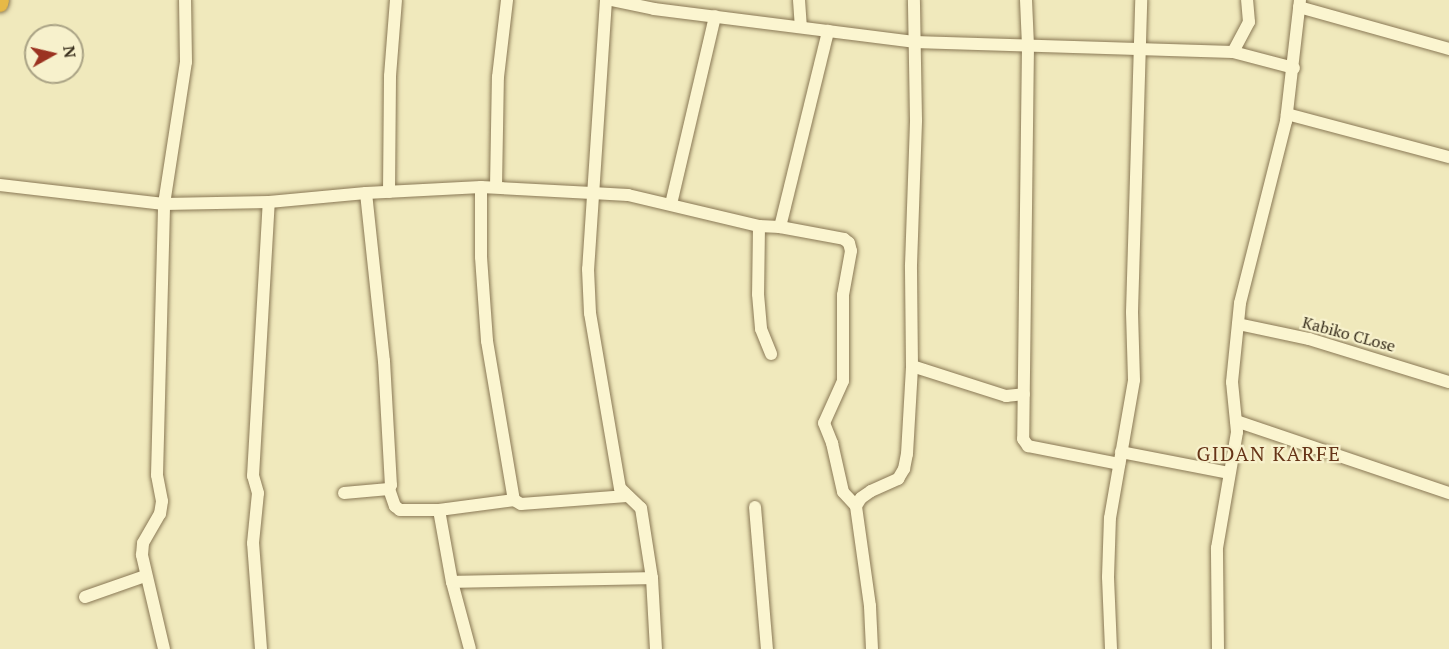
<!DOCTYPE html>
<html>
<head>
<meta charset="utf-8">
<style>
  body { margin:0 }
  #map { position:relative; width:1449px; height:649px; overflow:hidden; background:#f0e9bc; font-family:"PT Serif",serif }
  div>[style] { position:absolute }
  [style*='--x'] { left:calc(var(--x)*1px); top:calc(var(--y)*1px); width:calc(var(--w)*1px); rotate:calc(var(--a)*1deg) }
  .roads { filter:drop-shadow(0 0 2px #897855) drop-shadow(0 0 2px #897855) }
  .minor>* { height:12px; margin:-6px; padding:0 6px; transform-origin:6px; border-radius:6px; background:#fbf5d0 }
  .highway>* { height:16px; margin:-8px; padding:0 8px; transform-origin:8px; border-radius:8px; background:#e7b946 }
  span { translate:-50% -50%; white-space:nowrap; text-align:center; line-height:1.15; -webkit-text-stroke:4.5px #f7f1cc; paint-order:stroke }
  .street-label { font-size:16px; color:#372d1b }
  .quarter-label { font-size:20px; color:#663417; letter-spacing:1.5px }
  .north { position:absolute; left:24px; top:24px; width:60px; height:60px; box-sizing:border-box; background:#f7f1cc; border:2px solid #aaa385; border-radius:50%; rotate:82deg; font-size:16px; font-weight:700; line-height:24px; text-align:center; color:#372d1b }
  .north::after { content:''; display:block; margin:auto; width:21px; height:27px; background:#9b3321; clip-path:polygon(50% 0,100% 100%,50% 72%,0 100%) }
</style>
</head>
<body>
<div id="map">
  <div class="roads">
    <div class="minor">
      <div style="--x:606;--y:0;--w:270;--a:93.8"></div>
      <div style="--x:588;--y:269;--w:44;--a:87.4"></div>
      <div style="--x:590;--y:313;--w:178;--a:80.3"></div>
      <div style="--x:620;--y:488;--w:29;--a:44"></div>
      <div style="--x:641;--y:508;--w:71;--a:81.1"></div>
      <div style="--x:652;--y:578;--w:71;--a:86.8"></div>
      <div style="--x:611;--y:0;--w:44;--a:11.8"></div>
      <div style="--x:654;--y:9;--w:262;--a:7.2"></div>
      <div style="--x:914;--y:42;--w:319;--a:1.8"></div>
      <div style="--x:1233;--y:52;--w:63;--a:14.7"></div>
      <div style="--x:799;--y:0;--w:27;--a:86"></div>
      <div style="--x:1026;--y:0;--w:45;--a:87.5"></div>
      <div style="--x:1028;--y:45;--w:394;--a:90.7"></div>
      <div style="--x:1023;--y:439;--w:9;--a:54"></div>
      <div style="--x:1028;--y:446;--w:93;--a:11.2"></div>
      <div style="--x:1299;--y:7;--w:156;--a:15.6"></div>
      <div style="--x:1233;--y:52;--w:34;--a:-62"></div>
      <div style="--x:1249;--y:22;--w:22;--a:-95"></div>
      <div style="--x:1287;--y:114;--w:168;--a:14.9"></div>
      <div style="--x:0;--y:185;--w:165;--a:6.6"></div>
      <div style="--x:164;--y:204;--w:105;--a:-1.1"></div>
      <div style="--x:269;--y:202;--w:97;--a:-5.3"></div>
      <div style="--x:366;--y:193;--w:115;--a:-3"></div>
      <div style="--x:481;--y:187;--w:111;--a:3.1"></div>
      <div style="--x:592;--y:193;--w:36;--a:3"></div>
      <div style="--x:628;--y:195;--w:135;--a:13.3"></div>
      <div style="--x:759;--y:226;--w:21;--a:3"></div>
      <div style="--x:780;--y:227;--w:65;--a:10.6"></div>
      <div style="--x:844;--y:239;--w:6;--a:39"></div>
      <div style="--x:849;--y:243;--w:8;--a:76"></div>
      <div style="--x:851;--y:251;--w:45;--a:100.3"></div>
      <div style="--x:843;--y:295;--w:86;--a:90"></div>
      <div style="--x:843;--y:381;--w:46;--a:114.3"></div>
      <div style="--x:824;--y:423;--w:22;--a:68"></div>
      <div style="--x:832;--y:443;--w:50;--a:77.3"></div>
      <div style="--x:843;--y:492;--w:19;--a:47"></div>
      <div style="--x:481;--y:187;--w:70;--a:90"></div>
      <div style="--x:481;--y:257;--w:84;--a:85.9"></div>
      <div style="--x:487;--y:341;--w:161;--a:80.4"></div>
      <div style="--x:496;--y:187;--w:110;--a:-89"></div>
      <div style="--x:498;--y:77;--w:78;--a:-83.3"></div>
      <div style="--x:389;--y:192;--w:116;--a:-89.5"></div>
      <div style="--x:390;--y:76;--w:76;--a:-85.5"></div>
      <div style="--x:366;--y:193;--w:169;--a:83.9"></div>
      <div style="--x:384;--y:361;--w:124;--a:86.8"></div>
      <div style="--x:391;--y:485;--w:4;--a:117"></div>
      <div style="--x:389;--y:489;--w:18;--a:71"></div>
      <div style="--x:395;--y:506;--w:6;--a:39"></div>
      <div style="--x:400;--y:510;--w:39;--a:0"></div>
      <div style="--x:439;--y:510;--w:76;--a:-7.6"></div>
      <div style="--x:514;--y:500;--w:8;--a:30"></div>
      <div style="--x:521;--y:504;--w:106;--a:-4.3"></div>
      <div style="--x:671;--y:204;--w:193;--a:-76.8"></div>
      <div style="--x:759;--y:226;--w:68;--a:90.8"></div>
      <div style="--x:758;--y:294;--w:35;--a:85"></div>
      <div style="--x:761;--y:329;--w:27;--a:68"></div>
      <div style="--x:780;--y:227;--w:202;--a:-76.2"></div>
      <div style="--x:1238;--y:324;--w:73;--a:11.9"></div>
      <div style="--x:1309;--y:339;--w:146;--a:17.1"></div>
      <div style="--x:912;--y:366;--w:99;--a:17.7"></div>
      <div style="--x:1006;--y:396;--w:18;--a:-6"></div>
      <div style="--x:1236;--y:421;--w:225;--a:18.7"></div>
      <div style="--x:1121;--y:452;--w:110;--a:11"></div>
      <div style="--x:344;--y:493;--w:45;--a:-5.1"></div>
      <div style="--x:755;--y:507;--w:143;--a:85.2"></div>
      <div style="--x:439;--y:510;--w:73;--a:79.8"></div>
      <div style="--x:452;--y:582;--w:69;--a:75"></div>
      <div style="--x:452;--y:582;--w:200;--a:-1.1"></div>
      <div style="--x:85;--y:597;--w:64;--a:-19.3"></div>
      <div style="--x:164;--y:649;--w:97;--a:-103.2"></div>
      <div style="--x:142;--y:555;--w:12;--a:-85"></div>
      <div style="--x:143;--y:543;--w:34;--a:-60"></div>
      <div style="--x:160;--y:514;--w:13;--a:-81"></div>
      <div style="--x:162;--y:501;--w:26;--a:-101"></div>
      <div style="--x:157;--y:475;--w:271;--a:-88.5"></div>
      <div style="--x:164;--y:204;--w:144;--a:-81.2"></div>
      <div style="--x:186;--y:62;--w:62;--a:-90.9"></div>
      <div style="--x:261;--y:649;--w:106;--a:-94.3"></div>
      <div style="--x:253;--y:543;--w:50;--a:-84.3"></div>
      <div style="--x:258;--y:493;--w:18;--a:-106"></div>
      <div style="--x:253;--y:476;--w:274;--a:-86.7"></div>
      <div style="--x:872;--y:649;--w:43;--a:-92.7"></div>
      <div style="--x:870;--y:606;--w:101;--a:-98"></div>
      <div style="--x:856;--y:506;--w:9;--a:-58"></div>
      <div style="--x:861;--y:498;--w:12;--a:-35"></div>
      <div style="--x:871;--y:491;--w:30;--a:-24"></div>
      <div style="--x:898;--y:479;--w:12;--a:-59"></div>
      <div style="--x:904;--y:469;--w:15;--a:-79"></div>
      <div style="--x:907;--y:454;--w:88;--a:-86.7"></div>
      <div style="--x:912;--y:366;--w:101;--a:-90.6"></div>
      <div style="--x:911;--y:265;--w:145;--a:-88"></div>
      <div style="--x:916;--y:120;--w:120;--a:-91"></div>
      <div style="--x:1111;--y:649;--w:72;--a:-92.4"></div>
      <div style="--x:1108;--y:577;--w:59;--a:-88.1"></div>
      <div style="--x:1110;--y:518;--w:140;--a:-80.1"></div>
      <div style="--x:1134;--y:380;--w:68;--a:-91.7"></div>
      <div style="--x:1132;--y:312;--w:312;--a:-88.3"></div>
      <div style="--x:1218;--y:649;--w:101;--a:-90.6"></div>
      <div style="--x:1217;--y:548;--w:118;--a:-80.2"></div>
      <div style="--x:1237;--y:432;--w:50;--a:-95.7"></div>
      <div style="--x:1232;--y:382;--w:79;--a:-84.2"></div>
      <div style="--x:1240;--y:303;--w:188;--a:-75.8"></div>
      <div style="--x:1286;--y:121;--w:122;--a:-83.4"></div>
    </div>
    <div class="highway">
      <div style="--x:0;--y:4;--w:4;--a:-76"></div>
    </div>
  </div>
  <div class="street-label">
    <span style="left:1349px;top:334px;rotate:15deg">Kabiko CLose</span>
  </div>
  <div class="quarter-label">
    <span style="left:1269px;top:453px">GIDAN KARFE</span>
  </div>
  <div class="north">N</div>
</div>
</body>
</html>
